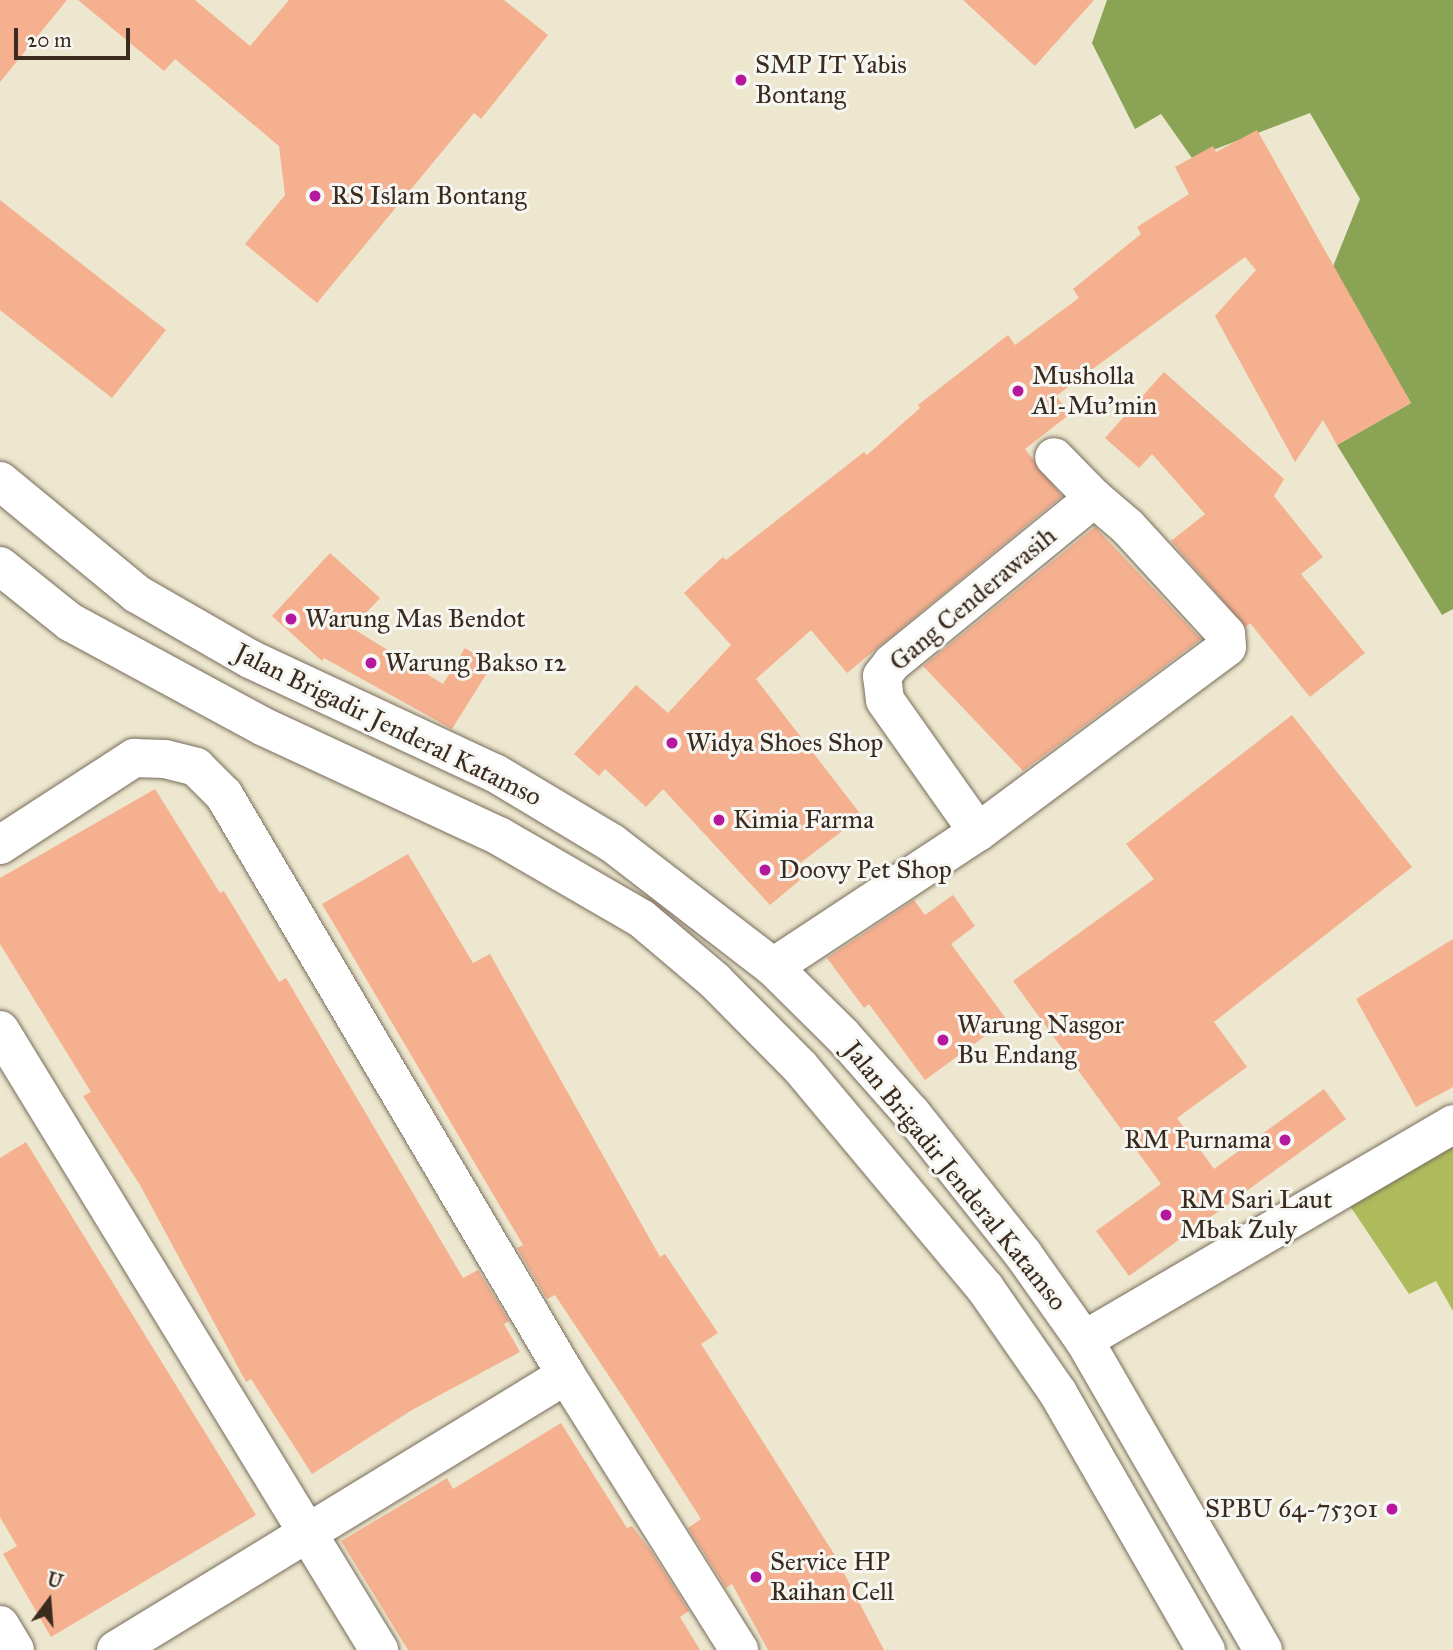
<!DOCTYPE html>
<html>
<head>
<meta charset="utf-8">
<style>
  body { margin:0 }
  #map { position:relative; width:1453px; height:1650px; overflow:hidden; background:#ece7ce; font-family:"IM FELL Great Primer",serif }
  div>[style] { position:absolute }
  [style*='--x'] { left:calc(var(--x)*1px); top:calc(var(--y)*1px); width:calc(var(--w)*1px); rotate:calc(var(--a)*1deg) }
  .green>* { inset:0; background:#aebb5d }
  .forest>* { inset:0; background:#8aa354 }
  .building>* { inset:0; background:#f5b090 }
  .roads { filter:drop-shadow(0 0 2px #796c5c) drop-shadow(0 0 2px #796c5c) }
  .minor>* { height:38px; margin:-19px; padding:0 19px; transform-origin:19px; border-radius:19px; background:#fff }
  .major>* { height:38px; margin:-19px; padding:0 19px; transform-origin:19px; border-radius:19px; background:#fff }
  .dots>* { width:19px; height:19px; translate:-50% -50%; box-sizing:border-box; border:4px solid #f6f6f2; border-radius:50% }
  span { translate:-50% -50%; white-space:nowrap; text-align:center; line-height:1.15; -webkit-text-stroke:6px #f6f6f2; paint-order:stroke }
  .poi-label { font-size:26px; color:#3b2a1e }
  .left { translate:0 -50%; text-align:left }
  .right { translate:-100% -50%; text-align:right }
  .street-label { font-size:26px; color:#3b2a1e }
  .north { position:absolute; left:14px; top:1566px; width:70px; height:70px; -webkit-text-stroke:5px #f6f6f2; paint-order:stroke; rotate:16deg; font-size:19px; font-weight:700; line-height:28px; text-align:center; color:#3b2a1e }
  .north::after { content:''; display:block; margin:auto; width:24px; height:32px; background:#3b2a1e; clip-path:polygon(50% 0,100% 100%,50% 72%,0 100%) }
  .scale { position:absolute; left:14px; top:28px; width:116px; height:32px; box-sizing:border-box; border:4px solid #3b2a1e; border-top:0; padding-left:9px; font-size:21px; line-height:24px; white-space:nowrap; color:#3b2a1e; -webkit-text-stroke:5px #f6f6f2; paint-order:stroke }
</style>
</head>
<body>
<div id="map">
  <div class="green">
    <div style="clip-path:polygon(1453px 1138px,1453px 1311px,1436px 1281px,1409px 1294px,1346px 1200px)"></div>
  </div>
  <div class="forest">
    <div style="clip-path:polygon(1107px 0,1453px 0,1453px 609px,1442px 615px,1337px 445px,1411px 403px,1332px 269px,1360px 199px,1310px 113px,1192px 158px,1161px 114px,1135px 129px,1092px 43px)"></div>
  </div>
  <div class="building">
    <div style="clip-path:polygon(0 0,67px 0,0 82px)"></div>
    <div style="clip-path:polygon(78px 0,195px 0,250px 46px,289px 0,504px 0,548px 35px,481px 119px,474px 113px,317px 303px,245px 244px,285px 195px,279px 146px,175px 59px,164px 71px)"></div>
    <div style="clip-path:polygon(963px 0,1094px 0,1035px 66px)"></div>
    <div style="clip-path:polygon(1257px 130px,1411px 403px,1337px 445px,1323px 420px,1295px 462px,1215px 316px,1256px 270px,1245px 257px,1056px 396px,1070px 414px,1025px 449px,1062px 496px,847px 673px,811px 630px,756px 679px,862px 816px,791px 870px,800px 880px,770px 905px,663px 789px,646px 807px,605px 769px,599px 776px,574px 754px,636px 685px,668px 713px,731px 645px,684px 593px,723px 557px,726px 560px,864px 452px,867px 455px,920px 408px,918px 405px,1008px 335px,1015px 345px,1079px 298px,1073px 289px,1141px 234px,1137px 227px,1189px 194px,1175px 167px,1213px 146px,1216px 152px)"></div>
    <div style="clip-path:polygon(0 200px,166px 330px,112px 398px,0 310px)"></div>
    <div style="clip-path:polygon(1164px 372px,1284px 479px,1274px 496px,1323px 557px,1301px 574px,1365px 653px,1310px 697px,1250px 623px,1246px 627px,1171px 541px,1205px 514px,1152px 454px,1139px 468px,1105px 438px)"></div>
    <div style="clip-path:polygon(1095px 527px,1201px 639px,1023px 771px,923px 666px)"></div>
    <div style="clip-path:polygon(330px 553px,380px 598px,352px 628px,443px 684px,465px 648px,492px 665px,452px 729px,324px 658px,322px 661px,272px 616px)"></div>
    <div style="clip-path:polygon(1292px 715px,1412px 867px,1214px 1022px,1247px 1067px,1177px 1118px,1214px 1169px,1324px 1089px,1346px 1119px,1129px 1276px,1096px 1231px,1161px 1184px,1013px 981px,1154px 879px,1126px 844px)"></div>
    <div style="clip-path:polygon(155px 789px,220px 893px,224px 891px,279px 982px,286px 978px,463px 1278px,478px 1270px,509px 1321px,504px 1324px,520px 1352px,412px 1410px,312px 1474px,251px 1379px,246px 1382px,140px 1185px,83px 1096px,91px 1092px,0 944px,0 878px)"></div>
    <div style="clip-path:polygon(408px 854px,473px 963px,490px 954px,660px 1257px,665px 1254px,718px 1333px,701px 1344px,834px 1554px,884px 1650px,768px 1650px,732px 1584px,726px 1588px,688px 1528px,701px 1519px,627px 1403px,555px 1295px,547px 1299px,517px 1248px,523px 1245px,322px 904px)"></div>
    <div style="clip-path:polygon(953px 895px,975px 926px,951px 944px,1007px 1020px,925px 1080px,869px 1004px,864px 1008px,827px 958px,914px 900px,925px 915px)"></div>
    <div style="clip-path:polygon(1453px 939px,1453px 1087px,1416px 1107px,1356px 999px)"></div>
    <div style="clip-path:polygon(26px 1142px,256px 1515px,51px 1637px,3px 1554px,17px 1546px,0 1517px,0 1158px)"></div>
    <div style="clip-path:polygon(561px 1423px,627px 1528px,632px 1526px,651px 1551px,689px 1611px,680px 1617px,700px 1650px,408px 1650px,341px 1541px,447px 1478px,453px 1489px)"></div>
  </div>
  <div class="roads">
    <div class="minor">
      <div style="--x:978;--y:832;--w:310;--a:-36.6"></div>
      <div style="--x:1227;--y:647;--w:13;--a:-94"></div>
      <div style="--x:1226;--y:634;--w:145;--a:-132.5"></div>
      <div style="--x:1128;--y:527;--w:45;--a:-139.5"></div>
      <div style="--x:0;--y:845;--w:160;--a:-33"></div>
      <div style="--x:134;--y:758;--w:31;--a:2"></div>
      <div style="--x:165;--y:759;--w:32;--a:14"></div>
      <div style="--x:196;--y:767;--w:40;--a:45"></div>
      <div style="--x:224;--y:795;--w:673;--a:59.47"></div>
      <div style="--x:566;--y:1375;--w:325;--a:57.8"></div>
      <div style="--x:773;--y:967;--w:245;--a:-33.4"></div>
      <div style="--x:978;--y:832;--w:161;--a:-125.2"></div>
      <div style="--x:885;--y:700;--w:24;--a:-97"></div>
      <div style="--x:882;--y:676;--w:16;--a:-52"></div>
      <div style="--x:892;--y:663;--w:261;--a:-39.2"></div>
      <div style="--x:1094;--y:498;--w:57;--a:-134.3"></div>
      <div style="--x:0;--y:1030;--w:727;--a:58.56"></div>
      <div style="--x:1084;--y:1340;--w:428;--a:-30.3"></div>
      <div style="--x:0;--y:1625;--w:29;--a:59"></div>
      <div style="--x:116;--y:1650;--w:527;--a:-31.43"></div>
    </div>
    <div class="major">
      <div style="--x:0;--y:481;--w:178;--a:39.5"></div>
      <div style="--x:137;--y:594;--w:130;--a:29.9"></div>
      <div style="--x:250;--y:659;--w:270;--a:25"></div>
      <div style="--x:495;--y:773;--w:136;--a:30.9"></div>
      <div style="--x:612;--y:843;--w:203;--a:37.6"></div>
      <div style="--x:773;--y:967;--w:97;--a:44.6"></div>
      <div style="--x:842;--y:1035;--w:106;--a:48.5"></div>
      <div style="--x:912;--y:1114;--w:179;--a:51.6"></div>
      <div style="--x:1023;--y:1254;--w:105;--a:54.7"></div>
      <div style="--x:1084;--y:1340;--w:358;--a:60"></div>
      <div style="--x:0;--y:566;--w:90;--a:38.7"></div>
      <div style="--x:70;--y:622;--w:218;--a:28.4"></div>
      <div style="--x:262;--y:726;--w:261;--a:24.9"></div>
      <div style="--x:499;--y:836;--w:165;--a:30.1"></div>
      <div style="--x:642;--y:919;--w:96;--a:40.3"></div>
      <div style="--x:715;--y:981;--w:122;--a:45.3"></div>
      <div style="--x:801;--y:1068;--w:287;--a:50.1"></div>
      <div style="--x:985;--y:1288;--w:128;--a:55.2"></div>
      <div style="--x:1058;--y:1393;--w:297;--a:60.1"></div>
    </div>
  </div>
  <div class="dots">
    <div style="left:741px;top:80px;background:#b5179e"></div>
    <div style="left:315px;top:196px;background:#b5179e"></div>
    <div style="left:1018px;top:391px;background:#b5179e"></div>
    <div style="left:291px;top:619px;background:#b5179e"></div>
    <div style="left:371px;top:663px;background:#b5179e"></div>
    <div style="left:672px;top:743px;background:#b5179e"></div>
    <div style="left:719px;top:820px;background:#b5179e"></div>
    <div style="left:765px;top:870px;background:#b5179e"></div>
    <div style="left:943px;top:1040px;background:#b5179e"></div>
    <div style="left:1285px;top:1140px;background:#b5179e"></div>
    <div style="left:1166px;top:1215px;background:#b5179e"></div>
    <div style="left:1392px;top:1509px;background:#b5179e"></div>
    <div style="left:756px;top:1577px;background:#b5179e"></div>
  </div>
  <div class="poi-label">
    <span class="left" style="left:755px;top:80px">SMP IT Yabis<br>Bontang</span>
    <span class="left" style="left:331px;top:196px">RS Islam Bontang</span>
    <span class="left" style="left:1032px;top:391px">Musholla<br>Al-Mu'min</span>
    <span class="left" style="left:305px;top:619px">Warung Mas Bendot</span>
    <span class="left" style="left:385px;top:663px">Warung Bakso 12</span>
    <span class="left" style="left:686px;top:743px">Widya Shoes Shop</span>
    <span class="left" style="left:733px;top:820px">Kimia Farma</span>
    <span class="left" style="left:779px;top:870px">Doovy Pet Shop</span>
    <span class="left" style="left:957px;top:1040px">Warung Nasgor<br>Bu Endang</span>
    <span class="right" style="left:1271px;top:1140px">RM Purnama</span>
    <span class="left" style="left:1180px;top:1215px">RM Sari Laut<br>Mbak Zuly</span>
    <span class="right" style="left:1378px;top:1509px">SPBU 64-75301</span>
    <span class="left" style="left:770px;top:1577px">Service HP<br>Raihan Cell</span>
  </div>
  <div class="street-label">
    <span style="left:973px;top:599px;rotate:-40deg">Gang Cenderawasih</span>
    <span style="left:388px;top:725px;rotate:26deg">Jalan Brigadir Jenderal Katamso</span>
    <span style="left:955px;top:1176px;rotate:51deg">Jalan Brigadir Jenderal Katamso</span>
  </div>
  <div class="north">U</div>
  <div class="scale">20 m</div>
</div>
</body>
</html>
